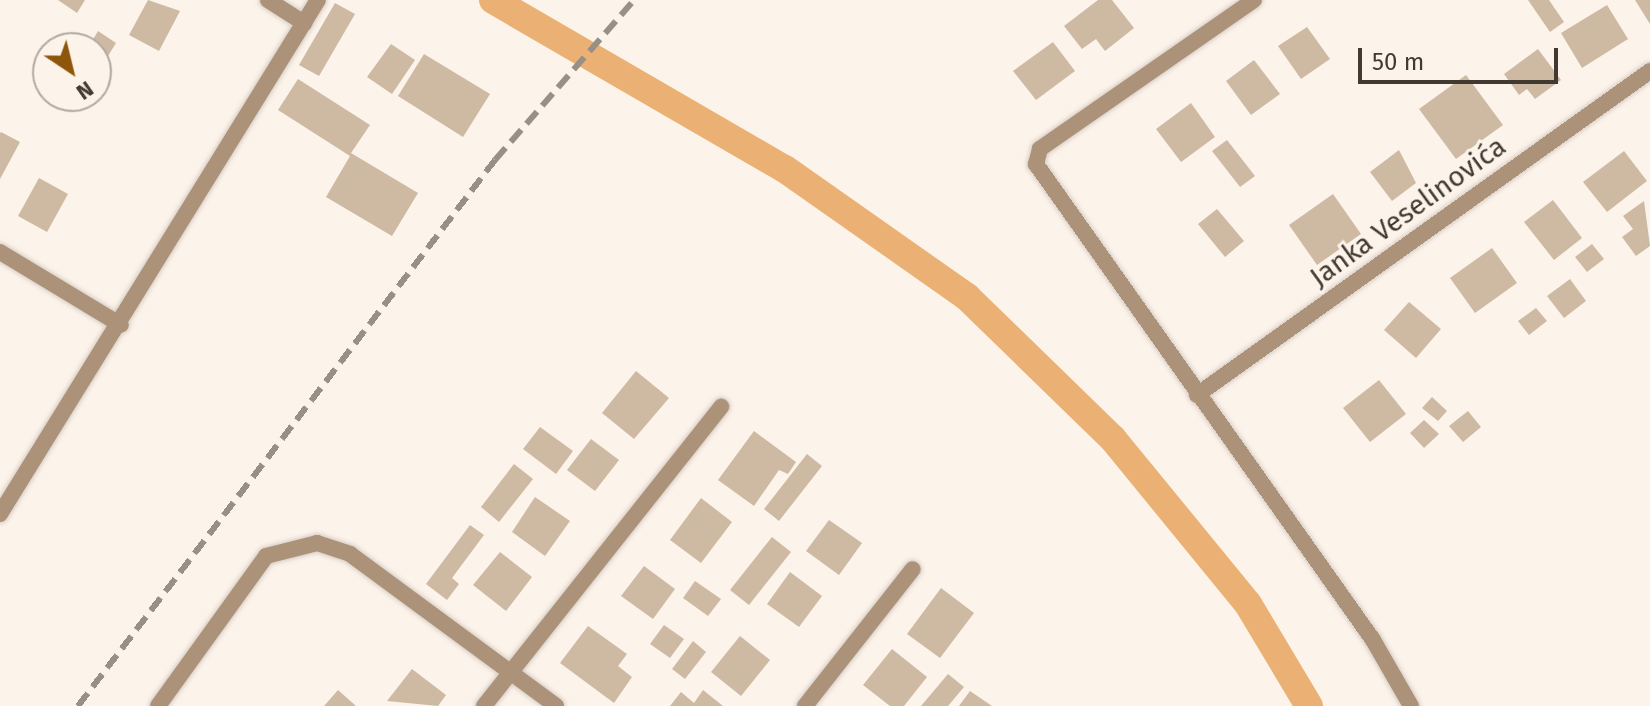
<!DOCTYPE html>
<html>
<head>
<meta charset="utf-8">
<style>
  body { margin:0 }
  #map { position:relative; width:1650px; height:706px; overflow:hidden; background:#fcf3ea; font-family:"Fira Sans",sans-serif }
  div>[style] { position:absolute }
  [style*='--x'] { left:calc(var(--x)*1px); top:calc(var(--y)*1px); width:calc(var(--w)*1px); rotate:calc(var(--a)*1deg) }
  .canal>* { height:28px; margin:-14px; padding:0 14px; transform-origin:14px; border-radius:14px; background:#ebb174 }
  .building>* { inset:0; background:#ceb9a3 }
  .roads { filter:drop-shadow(0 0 2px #d7cec5) drop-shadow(0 0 2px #d7cec5) }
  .minor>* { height:16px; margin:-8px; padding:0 8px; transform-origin:8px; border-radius:8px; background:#ab9279 }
  .tertiary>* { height:16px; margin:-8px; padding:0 8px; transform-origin:8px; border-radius:8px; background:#ab9279 }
  .rail>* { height:6px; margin-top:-3px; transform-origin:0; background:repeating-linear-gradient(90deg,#988f86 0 16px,transparent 0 24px) }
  span { translate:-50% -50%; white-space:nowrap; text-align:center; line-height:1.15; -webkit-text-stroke:6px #fcf3ea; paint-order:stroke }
  .street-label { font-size:28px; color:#423a31 }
  .north { position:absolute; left:32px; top:32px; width:80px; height:80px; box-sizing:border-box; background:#fcf3ea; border:2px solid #b2a9a0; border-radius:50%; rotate:145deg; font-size:22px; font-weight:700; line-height:32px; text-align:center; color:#423a31 }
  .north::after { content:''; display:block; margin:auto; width:28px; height:36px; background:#8d560a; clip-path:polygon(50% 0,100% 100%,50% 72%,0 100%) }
  .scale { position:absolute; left:1358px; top:48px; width:200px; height:36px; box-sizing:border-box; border:4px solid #423a31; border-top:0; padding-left:10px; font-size:24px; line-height:28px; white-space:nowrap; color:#423a31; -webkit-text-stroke:6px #fcf3ea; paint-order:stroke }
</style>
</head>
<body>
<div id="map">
  <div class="canal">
    <div style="--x:493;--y:0;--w:337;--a:30.1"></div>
    <div style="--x:785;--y:169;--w:223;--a:35.1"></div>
    <div style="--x:967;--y:297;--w:204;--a:44.2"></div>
    <div style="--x:1113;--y:439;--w:213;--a:50.7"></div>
    <div style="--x:1248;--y:604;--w:119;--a:59.1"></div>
  </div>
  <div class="building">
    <div style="clip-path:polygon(58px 0,85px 0,77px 13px)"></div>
    <div style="clip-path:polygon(148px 0,180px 11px,159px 51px,129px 35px)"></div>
    <div style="clip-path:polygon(1098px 0,1112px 0,1134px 28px,1105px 51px,1096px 39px,1082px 49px,1064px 26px)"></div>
    <div style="clip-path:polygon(1528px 0,1549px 0,1564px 22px,1550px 32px)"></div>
    <div style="clip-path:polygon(1635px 0,1650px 0,1650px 24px)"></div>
    <div style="clip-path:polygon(335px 3px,355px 14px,319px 76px,299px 65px)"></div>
    <div style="clip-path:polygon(1607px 5px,1628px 39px,1582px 68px,1561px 33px)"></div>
    <div style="clip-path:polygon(1307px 27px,1330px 59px,1301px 79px,1278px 46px)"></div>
    <div style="clip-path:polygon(98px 31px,116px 43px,103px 64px,96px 48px,88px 48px)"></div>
    <div style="clip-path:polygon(1053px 42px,1075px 71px,1036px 100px,1013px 71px)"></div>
    <div style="clip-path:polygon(391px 44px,415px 60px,392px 94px,367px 77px)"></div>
    <div style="clip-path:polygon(1538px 49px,1561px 80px,1535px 99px,1527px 89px,1519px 95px,1504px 74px)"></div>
    <div style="clip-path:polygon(424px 54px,490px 94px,463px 137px,398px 96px)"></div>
    <div style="clip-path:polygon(1254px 60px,1280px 94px,1251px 115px,1226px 81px)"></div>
    <div style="clip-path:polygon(1466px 75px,1503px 125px,1456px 159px,1419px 109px)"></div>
    <div style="clip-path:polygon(298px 79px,370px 125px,351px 153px,418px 193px,392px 236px,326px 197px,350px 156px,278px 110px)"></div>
    <div style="clip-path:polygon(1191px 103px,1215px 137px,1181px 162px,1156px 129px)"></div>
    <div style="clip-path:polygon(1px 132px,20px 142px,0 179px,0 133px)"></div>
    <div style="clip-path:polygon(1227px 140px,1255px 176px,1240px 187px,1212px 151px)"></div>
    <div style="clip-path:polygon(1399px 150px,1416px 183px,1392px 201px,1370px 172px)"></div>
    <div style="clip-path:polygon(1624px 151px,1647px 181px,1607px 212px,1583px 182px)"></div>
    <div style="clip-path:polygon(39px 178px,68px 194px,47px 232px,18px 216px)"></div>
    <div style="clip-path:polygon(1333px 194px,1361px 234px,1317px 265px,1289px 225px)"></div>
    <div style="clip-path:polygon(1553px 200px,1582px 238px,1554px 260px,1524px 222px)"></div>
    <div style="clip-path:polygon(1644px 201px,1650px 246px,1636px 256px,1622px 237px,1633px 229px,1623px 216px)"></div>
    <div style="clip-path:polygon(1217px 209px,1244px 241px,1225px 257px,1198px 224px)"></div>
    <div style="clip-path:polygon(1592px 244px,1604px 259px,1587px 272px,1575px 257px)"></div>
    <div style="clip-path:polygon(1492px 248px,1517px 283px,1475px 313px,1450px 278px)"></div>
    <div style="clip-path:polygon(1570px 279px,1586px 301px,1564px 318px,1547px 296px)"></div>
    <div style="clip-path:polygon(1409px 302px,1441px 329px,1416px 358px,1384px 330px)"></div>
    <div style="clip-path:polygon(1536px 308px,1547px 321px,1529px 335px,1518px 321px)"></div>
    <div style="clip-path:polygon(636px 371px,669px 398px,634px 439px,602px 413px)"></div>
    <div style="clip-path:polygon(1379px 380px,1406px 414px,1370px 442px,1343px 408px)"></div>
    <div style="clip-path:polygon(1432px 397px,1447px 411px,1438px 421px,1422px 408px)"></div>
    <div style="clip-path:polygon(1468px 411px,1481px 427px,1463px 442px,1449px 426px)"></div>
    <div style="clip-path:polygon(1424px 420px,1439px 434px,1424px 448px,1410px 433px)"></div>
    <div style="clip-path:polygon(540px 427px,573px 451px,556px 474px,523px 449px)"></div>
    <div style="clip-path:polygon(754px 431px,796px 462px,788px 474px,779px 470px,754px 506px,718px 480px)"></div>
    <div style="clip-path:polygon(591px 439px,619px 460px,595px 491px,567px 470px)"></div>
    <div style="clip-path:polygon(807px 454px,822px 466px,779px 521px,764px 509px)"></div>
    <div style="clip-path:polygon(514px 464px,533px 479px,499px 522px,481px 507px)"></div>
    <div style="clip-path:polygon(535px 497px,570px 521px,545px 556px,512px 532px)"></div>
    <div style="clip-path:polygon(701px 498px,732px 522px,701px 563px,670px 540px)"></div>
    <div style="clip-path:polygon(829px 520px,862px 543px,839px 575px,806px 551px)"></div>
    <div style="clip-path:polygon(470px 525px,484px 535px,452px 578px,459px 584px,447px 600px,426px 584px)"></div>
    <div style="clip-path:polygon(772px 537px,791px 552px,749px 605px,730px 590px)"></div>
    <div style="clip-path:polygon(500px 552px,532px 577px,506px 611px,473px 585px)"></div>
    <div style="clip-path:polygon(644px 566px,675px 589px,653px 619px,621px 596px)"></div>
    <div style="clip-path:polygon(790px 572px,822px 596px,799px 627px,767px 604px)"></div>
    <div style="clip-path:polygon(695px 581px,721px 599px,708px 616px,683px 598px)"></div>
    <div style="clip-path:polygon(941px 588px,974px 613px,940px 658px,907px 634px)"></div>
    <div style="clip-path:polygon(664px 625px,684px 639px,670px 658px,650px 644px)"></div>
    <div style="clip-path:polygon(588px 626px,627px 654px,618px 666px,632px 677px,614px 703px,560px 663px)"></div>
    <div style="clip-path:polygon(740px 636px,770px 660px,741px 696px,711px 672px)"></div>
    <div style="clip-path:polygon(693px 641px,706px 652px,685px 679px,672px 669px)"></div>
    <div style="clip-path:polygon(892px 649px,927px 677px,904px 706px,890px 706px,863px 685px)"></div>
    <div style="clip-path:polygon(412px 669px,446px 695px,438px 706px,387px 701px)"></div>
    <div style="clip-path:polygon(948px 674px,964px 687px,948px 706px,921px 706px)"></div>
    <div style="clip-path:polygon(338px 690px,356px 706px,324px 706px)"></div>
    <div style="clip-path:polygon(703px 690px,723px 706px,670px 706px,681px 692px,694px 703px)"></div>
    <div style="clip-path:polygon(970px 691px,992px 706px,959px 706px)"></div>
  </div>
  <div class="roads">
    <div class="minor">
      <div style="--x:268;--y:0;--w:43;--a:32.6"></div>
      <div style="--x:1254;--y:0;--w:261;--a:145.2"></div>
      <div style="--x:1040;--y:149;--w:16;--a:105"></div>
      <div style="--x:1036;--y:164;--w:583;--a:54.7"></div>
      <div style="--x:1373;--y:640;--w:76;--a:60.1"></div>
      <div style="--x:0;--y:252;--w:141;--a:31.1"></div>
      <div style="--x:1197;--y:395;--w:557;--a:-35.57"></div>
      <div style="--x:158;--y:706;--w:185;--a:-54.2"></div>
      <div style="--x:266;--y:556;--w:53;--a:-14.3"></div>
      <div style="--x:317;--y:543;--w:35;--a:18"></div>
      <div style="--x:350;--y:554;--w:256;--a:36.4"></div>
      <div style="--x:484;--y:706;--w:382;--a:-51.6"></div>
      <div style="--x:805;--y:706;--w:174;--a:-51.8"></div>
    </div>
    <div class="tertiary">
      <div style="--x:0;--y:514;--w:604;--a:-58.26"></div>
    </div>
  </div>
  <div class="rail">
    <div style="--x:78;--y:706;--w:687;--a:-52.63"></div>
    <div style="--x:495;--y:160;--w:212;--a:-49"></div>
  </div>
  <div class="street-label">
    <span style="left:1408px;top:212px;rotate:-36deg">Janka Veselinovića</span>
  </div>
  <div class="north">N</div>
  <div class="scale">50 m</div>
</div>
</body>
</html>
